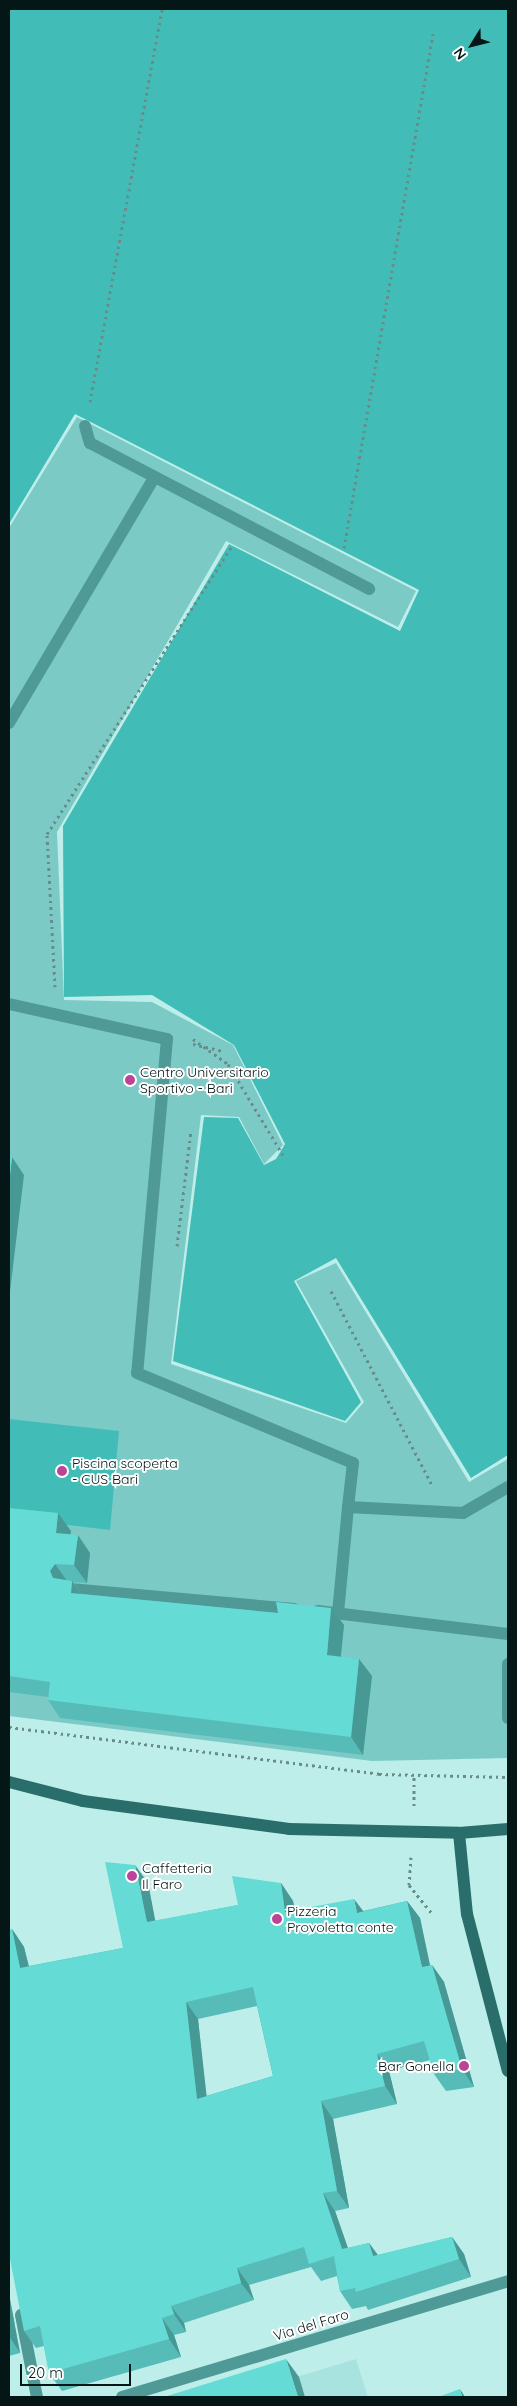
<!DOCTYPE html>
<html>
<head>
<meta charset="utf-8">
<style>
  body { margin:0 }
  #map { position:relative; width:517px; height:2406px; overflow:hidden; background:#bdeeea; font-family:Quicksand,sans-serif }
  div>[style] { position:absolute }
  [style*='--x'] { left:calc(var(--x)*1px); top:calc(var(--y)*1px); width:calc(var(--w)*1px); rotate:calc(var(--a)*1deg) }
  .built>* { inset:0; background:#a9e3df }
  .green>* { inset:0; background:#7ccac6 }
  .water>* { inset:0; background:#42bcb7 }
  .path>* { height:3px; margin-top:-1.5px; transform-origin:0; background:repeating-linear-gradient(90deg,#698c8a 0 2.5px,transparent 0 6.5px) }
  .street>* { height:12px; margin:-6px; padding:0 6px; transform-origin:6px; border-radius:6px; background:#4f9a96 }
  .secondary>* { height:12px; margin:-6px; padding:0 6px; transform-origin:6px; border-radius:6px; background:#2a6e6b }
  .wall>* { inset:0; background:#57bcb7 }
  .shaded-wall>* { inset:0; background:#479995 }
  .building>* { inset:0; background:#65dbd5 }
  .dots>* { width:14px; height:14px; translate:-50% -50%; box-sizing:border-box; border:2px solid #fff; border-radius:50% }
  span { translate:-50% -50%; white-space:nowrap; text-align:center; line-height:1.15; -webkit-text-stroke:4px #fff; paint-order:stroke }
  .poi-label { font-size:14px; color:#041615 }
  .left { translate:0 -50%; text-align:left }
  .right { translate:-100% -50%; text-align:right }
  .street-label { font-size:14px; color:#041615 }
  .frame { position:absolute; inset:0; border:10px solid #041615; pointer-events:none }
  .north { position:absolute; left:447px; top:20px; width:50px; height:50px; -webkit-text-stroke:4px #fff; paint-order:stroke; rotate:234deg; font-size:14px; font-weight:700; line-height:20px; text-align:center; color:#041615 }
  .north::after { content:''; display:block; margin:auto; width:18px; height:22px; background:#041615; clip-path:polygon(50% 0,100% 100%,50% 72%,0 100%) }
  .scale { position:absolute; left:20px; top:2364px; width:111px; height:22px; box-sizing:border-box; border:2px solid #041615; border-top:0; padding-left:6px; font-size:15px; line-height:18px; white-space:nowrap; color:#041615; -webkit-text-stroke:4px #fff; paint-order:stroke }
</style>
</head>
<body>
<div id="map">
  <div class="built">
    <div style="clip-path:polygon(356px 2359px,368px 2397px,231px 2397px)"></div>
  </div>
  <div class="green">
    <div style="clip-path:polygon(77px 417px,416px 591px,398px 627px,226px 541px,57px 832px,64px 1000px,152px 1002px,233px 1045px,283px 1145px,264px 1164px,239px 1117px,201px 1115px,171px 1364px,346px 1423px,364px 1402px,296px 1281px,336px 1263px,469px 1482px,508px 1459px,508px 1758px,372px 1761px,9px 1716px,9px 528px)"></div>
  </div>
  <div class="water">
    <div style="clip-path:polygon(9px 9px,508px 9px,508px 1455px,471px 1478px,336px 1258px,294px 1281px,361px 1402px,345px 1421px,173px 1361px,204px 1117px,238px 1118px,264px 1165px,276px 1159px,285px 1144px,234px 1045px,152px 995px,64px 997px,63px 826px,229px 544px,400px 631px,419px 590px,75px 414px,9px 524px)"></div>
    <div style="clip-path:polygon(9px 1419px,119px 1431px,110px 1530px,9px 1518px)"></div>
  </div>
  <div class="path">
    <div style="--x:90;--y:402;--w:400;--a:-79.6"></div>
    <div style="--x:344;--y:548;--w:522;--a:-80.18"></div>
    <div style="--x:55;--y:987;--w:153;--a:-93"></div>
    <div style="--x:47;--y:834;--w:342;--a:-57.3"></div>
    <div style="--x:193;--y:1039;--w:43;--a:35.5"></div>
    <div style="--x:228;--y:1064;--w:109;--a:58.9"></div>
    <div style="--x:193;--y:1044;--w:32;--a:13"></div>
    <div style="--x:177;--y:1246;--w:117;--a:-83.1"></div>
    <div style="--x:331;--y:1291;--w:219;--a:62.5"></div>
    <div style="--x:9;--y:1727;--w:373;--a:7.2"></div>
    <div style="--x:379;--y:1774;--w:129;--a:1.3"></div>
    <div style="--x:414;--y:1806;--w:31;--a:-90"></div>
    <div style="--x:411;--y:1857;--w:28;--a:94"></div>
    <div style="--x:409;--y:1885;--w:36;--a:51"></div>
  </div>
  <div class="street">
    <div style="--x:85;--y:426;--w:18;--a:74"></div>
    <div style="--x:90;--y:443;--w:315;--a:27.6"></div>
    <div style="--x:9;--y:723;--w:285;--a:-59.4"></div>
    <div style="--x:9;--y:1004;--w:162;--a:12.5"></div>
    <div style="--x:167;--y:1039;--w:335;--a:95.1"></div>
    <div style="--x:137;--y:1373;--w:234;--a:22.6"></div>
    <div style="--x:353;--y:1463;--w:44;--a:96.5"></div>
    <div style="--x:348;--y:1507;--w:115;--a:3"></div>
    <div style="--x:463;--y:1513;--w:52;--a:-30"></div>
    <div style="--x:70;--y:1589;--w:225;--a:5.1"></div>
    <div style="--x:318;--y:1611;--w:191;--a:6.9"></div>
    <div style="--x:338;--y:1613;--w:106;--a:-84.6"></div>
    <div style="--x:508;--y:1664;--w:54;--a:90"></div>
    <div style="--x:21;--y:2315;--w:84;--a:79"></div>
    <div style="--x:122;--y:2397;--w:403;--a:-16.7"></div>
  </div>
  <div class="secondary">
    <div style="--x:9;--y:1782;--w:76;--a:14.4"></div>
    <div style="--x:83;--y:1801;--w:208;--a:7.7"></div>
    <div style="--x:289;--y:1829;--w:170;--a:1.3"></div>
    <div style="--x:459;--y:1833;--w:49;--a:-4.7"></div>
    <div style="--x:459;--y:1833;--w:81;--a:84.4"></div>
    <div style="--x:467;--y:1914;--w:162;--a:75.4"></div>
  </div>
  <div class="wall">
    <div style="clip-path:polygon(9px 1508px,58px 1513px,71px 1531px,70px 1534px,90px 1553px,87px 1583px,73px 1582px,81px 1594px,278px 1613px,331px 1608px,344px 1625px,341px 1657px,359px 1659px,372px 1676px,363px 1755px,60px 1718px,48px 1700px,48px 1697px,9px 1692px)"></div>
    <div style="clip-path:polygon(evenodd,148px 1883px,155px 1921px,238px 1905px,281px 1883px,293px 1901px,295px 1911px,363px 1911px,407px 1901px,420px 1918px,430px 1965px,432px 1965px,444px 1982px,474px 2087px,446px 2091px,434px 2074px,430px 2060px,389px 2071px,397px 2104px,333px 2119px,349px 2208px,335px 2211px,348px 2248px,369px 2243px,378px 2255px,452px 2237px,464px 2254px,471px 2277px,368px 2310px,366px 2306px,352px 2309px,340px 2291px,337px 2276px,321px 2281px,311px 2267px,249px 2285px,254px 2300px,184px 2323px,186px 2332px,174px 2335px,181px 2357px,62px 2391px,49px 2373px,44px 2346px,36px 2348px,24px 2331px,12px 1929px,24px 1947px,29px 1966px,123px 1948px,148px 1883px,257px 2006px,273px 2076px,206px 2096px,198px 2019px,257px 2006px)"></div>
    <div style="clip-path:polygon(9px 2294px,20px 2353px,9px 2356px)"></div>
  </div>
  <div class="shaded-wall">
    <div style="clip-path:polygon(12px 1157px,24px 1175px,9px 1300px,9px 1184px)"></div>
    <div style="clip-path:polygon(58px 1513px,71px 1531px,68px 1551px,56px 1533px)"></div>
    <div style="clip-path:polygon(78px 1535px,90px 1553px,87px 1583px,74px 1565px)"></div>
    <div style="clip-path:polygon(55px 1564px,67px 1581px,53px 1578px,50px 1571px)"></div>
    <div style="clip-path:polygon(72px 1581px,84px 1599px,71px 1593px)"></div>
    <div style="clip-path:polygon(331px 1608px,344px 1625px,339px 1673px,327px 1655px)"></div>
    <div style="clip-path:polygon(359px 1659px,372px 1676px,363px 1755px,351px 1737px)"></div>
    <div style="clip-path:polygon(135px 1865px,148px 1883px,159px 1940px,147px 1922px)"></div>
    <div style="clip-path:polygon(281px 1883px,293px 1901px,298px 1930px,285px 1912px)"></div>
    <div style="clip-path:polygon(354px 1899px,367px 1916px,357px 1913px)"></div>
    <div style="clip-path:polygon(407px 1901px,420px 1918px,434px 1985px,422px 1967px)"></div>
    <div style="clip-path:polygon(12px 1929px,24px 1947px,33px 1985px,20px 1968px)"></div>
    <div style="clip-path:polygon(432px 1965px,444px 1982px,474px 2087px,462px 2069px)"></div>
    <div style="clip-path:polygon(186px 2002px,198px 2019px,209px 2117px,197px 2099px)"></div>
    <div style="clip-path:polygon(377px 2054px,389px 2071px,397px 2104px,385px 2086px)"></div>
    <div style="clip-path:polygon(321px 2101px,333px 2119px,349px 2208px,337px 2191px)"></div>
    <div style="clip-path:polygon(323px 2193px,335px 2211px,354px 2266px,342px 2249px)"></div>
    <div style="clip-path:polygon(452px 2237px,464px 2254px,471px 2277px,459px 2259px)"></div>
    <div style="clip-path:polygon(369px 2243px,382px 2261px,373px 2256px)"></div>
    <div style="clip-path:polygon(237px 2268px,249px 2285px,254px 2300px,241px 2283px)"></div>
    <div style="clip-path:polygon(9px 2294px,20px 2353px,9px 2336px)"></div>
    <div style="clip-path:polygon(171px 2306px,184px 2323px,186px 2332px,174px 2314px)"></div>
    <div style="clip-path:polygon(162px 2318px,174px 2335px,181px 2357px,169px 2339px)"></div>
    <div style="clip-path:polygon(286px 2359px,299px 2377px,305px 2397px,298px 2397px)"></div>
    <div style="clip-path:polygon(460px 2389px,465px 2397px,462px 2397px)"></div>
  </div>
  <div class="building">
    <div style="clip-path:polygon(9px 1157px,12px 1157px,9px 1184px)"></div>
    <div style="clip-path:polygon(9px 1508px,58px 1513px,56px 1533px,78px 1535px,74px 1565px,55px 1564px,50px 1571px,53px 1578px,72px 1581px,71px 1593px,278px 1613px,276px 1602px,331px 1608px,327px 1655px,359px 1659px,351px 1737px,48px 1700px,50px 1682px,9px 1676px)"></div>
    <div style="clip-path:polygon(evenodd,105px 1862px,135px 1865px,147px 1922px,238px 1905px,232px 1876px,281px 1883px,285px 1912px,354px 1899px,357px 1913px,407px 1901px,422px 1967px,432px 1965px,462px 2069px,434px 2074px,424px 2041px,377px 2054px,385px 2086px,321px 2101px,337px 2191px,323px 2193px,342px 2249px,369px 2243px,373px 2256px,452px 2237px,459px 2259px,356px 2292px,355px 2288px,340px 2291px,334px 2256px,309px 2264px,304px 2247px,237px 2268px,241px 2283px,171px 2306px,174px 2314px,162px 2318px,169px 2339px,49px 2373px,40px 2326px,24px 2331px,9px 2254px,9px 1930px,12px 1929px,20px 1968px,123px 1948px,105px 1862px,253px 1987px,273px 2076px,197px 2099px,186px 2002px,253px 1987px)"></div>
    <div style="clip-path:polygon(286px 2359px,298px 2397px,164px 2397px)"></div>
    <div style="clip-path:polygon(460px 2389px,462px 2397px,438px 2397px)"></div>
  </div>
  <div class="dots">
    <div style="left:130px;top:1080px;background:#bb4398"></div>
    <div style="left:62px;top:1471px;background:#bb4398"></div>
    <div style="left:132px;top:1876px;background:#bb4398"></div>
    <div style="left:277px;top:1919px;background:#bb4398"></div>
    <div style="left:464px;top:2066px;background:#bb4398"></div>
  </div>
  <div class="poi-label">
    <span class="left" style="left:140px;top:1080px">Centro Universitario<br>Sportivo - Bari</span>
    <span class="left" style="left:72px;top:1471px">Piscina scoperta<br>- CUS Bari</span>
    <span class="left" style="left:142px;top:1876px">Caffetteria<br>Il Faro</span>
    <span class="left" style="left:287px;top:1919px">Pizzeria<br>Provoletta conte</span>
    <span class="right" style="left:454px;top:2066px">Bar Gonella</span>
  </div>
  <div class="street-label">
    <span style="left:311px;top:2325px;rotate:-17deg">Via del Faro</span>
  </div>
  <div class="frame"></div>
  <div class="north">N</div>
  <div class="scale">20 m</div>
</div>
</body>
</html>
